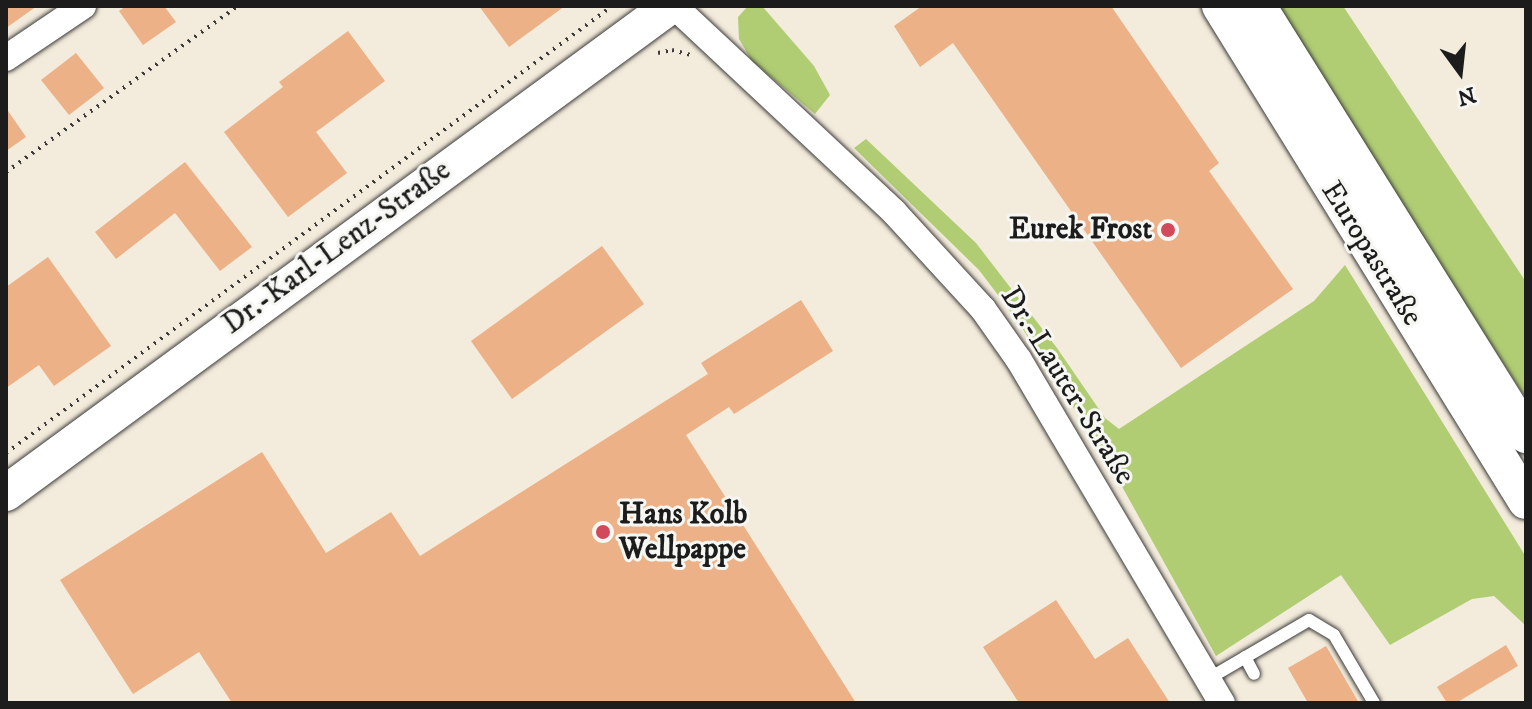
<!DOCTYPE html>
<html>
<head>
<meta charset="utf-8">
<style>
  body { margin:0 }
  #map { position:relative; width:1532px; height:709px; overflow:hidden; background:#f3ebdb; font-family:"IM FELL DW Pica",serif }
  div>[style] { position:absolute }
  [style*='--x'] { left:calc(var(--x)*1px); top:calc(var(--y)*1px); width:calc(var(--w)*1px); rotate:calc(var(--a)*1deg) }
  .green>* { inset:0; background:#b0cd74 }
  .building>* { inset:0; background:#ecb186 }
  .path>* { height:4px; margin-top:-2px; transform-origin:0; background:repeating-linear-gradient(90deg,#3c3b39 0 2px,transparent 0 8px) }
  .roads { filter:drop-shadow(0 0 2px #3c3b39) drop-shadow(0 0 2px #3c3b39) }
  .lane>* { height:12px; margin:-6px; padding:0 6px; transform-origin:6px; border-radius:6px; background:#fff }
  .street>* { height:26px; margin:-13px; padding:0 13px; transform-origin:13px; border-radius:13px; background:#fff }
  .secondary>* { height:36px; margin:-18px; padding:0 18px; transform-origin:18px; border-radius:18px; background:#fff }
  .dots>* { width:22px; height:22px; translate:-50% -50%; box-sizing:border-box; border:4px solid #f6f6f2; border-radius:50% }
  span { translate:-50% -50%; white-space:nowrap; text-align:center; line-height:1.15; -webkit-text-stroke:6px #f6f6f2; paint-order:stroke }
  .poi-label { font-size:30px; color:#1c1c1c; font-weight:700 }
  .right { translate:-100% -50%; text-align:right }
  .left { translate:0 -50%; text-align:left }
  .street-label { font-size:30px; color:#1c1c1c }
  .frame { position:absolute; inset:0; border:8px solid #1c1c1c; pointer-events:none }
  .north { position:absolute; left:1420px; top:32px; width:80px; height:80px; -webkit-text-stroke:6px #f6f6f2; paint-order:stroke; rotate:165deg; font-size:22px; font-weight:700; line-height:32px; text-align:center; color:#1c1c1c }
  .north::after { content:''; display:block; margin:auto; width:28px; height:36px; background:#1c1c1c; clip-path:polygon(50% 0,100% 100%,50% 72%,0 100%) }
</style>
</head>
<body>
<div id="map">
  <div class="green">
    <div style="clip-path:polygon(748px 6px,762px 6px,814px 66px,830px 95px,815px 114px,752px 61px,739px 39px,738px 17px)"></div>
    <div style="clip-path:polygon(1275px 6px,1343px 6px,1526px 282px,1526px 399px)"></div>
    <div style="clip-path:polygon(866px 139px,976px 243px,1057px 348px,1105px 418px,1119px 429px,1314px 301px,1345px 265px,1526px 557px,1526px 626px,1494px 596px,1472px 599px,1390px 645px,1341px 575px,1216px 656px,1109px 463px,1017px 320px,979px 270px,854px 148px)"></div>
  </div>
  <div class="building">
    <div style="clip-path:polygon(6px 6px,37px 6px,6px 28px)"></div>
    <div style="clip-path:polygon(126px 6px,164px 6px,176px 22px,143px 45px,119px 11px)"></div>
    <div style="clip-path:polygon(479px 6px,565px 6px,509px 47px)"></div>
    <div style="clip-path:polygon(922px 6px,1111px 6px,1219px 163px,1209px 171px,1293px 289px,1181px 368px,953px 43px,920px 67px,894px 26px)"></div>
    <div style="clip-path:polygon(348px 31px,385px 81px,316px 132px,347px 173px,288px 217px,224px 132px,283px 87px,279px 82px)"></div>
    <div style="clip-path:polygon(76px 53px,104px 88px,69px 115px,41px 80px)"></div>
    <div style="clip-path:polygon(6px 108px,26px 137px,6px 151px)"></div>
    <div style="clip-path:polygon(185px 162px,252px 247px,220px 271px,175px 213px,116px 259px,95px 232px)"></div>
    <div style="clip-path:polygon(602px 246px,644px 304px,512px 399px,471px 341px)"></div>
    <div style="clip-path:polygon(48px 257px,111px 346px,54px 386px,39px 365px,6px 388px,6px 287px)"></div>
    <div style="clip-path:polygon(801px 300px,833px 351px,734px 414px,729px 407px,686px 435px,856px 703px,232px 703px,199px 652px,133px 694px,60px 580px,262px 452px,326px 553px,391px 512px,420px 556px,708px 374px,701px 363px)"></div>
    <div style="clip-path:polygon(1056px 600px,1095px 659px,1128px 638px,1170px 703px,1019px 703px,983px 647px)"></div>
    <div style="clip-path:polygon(1506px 645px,1518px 666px,1456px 703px,1447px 703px,1437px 687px)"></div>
    <div style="clip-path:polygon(1326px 646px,1359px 703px,1308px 703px,1288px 668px)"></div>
  </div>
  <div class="path">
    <div style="--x:658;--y:53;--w:14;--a:-12"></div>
    <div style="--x:672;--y:50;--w:20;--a:15"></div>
    <div style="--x:6;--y:172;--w:285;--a:-35.6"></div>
    <div style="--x:6;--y:453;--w:753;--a:-36.41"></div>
  </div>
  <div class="roads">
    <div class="lane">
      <div style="--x:1245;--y:657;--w:19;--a:62"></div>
      <div style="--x:1208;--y:679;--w:117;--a:-30.3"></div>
      <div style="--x:1309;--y:620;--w:29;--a:31"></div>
      <div style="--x:1334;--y:635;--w:79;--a:59.5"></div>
    </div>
    <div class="street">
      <div style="--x:674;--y:6;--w:301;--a:43.1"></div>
      <div style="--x:894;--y:212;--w:132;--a:47.5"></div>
      <div style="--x:983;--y:309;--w:62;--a:54.8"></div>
      <div style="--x:1019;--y:360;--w:399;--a:59.4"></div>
      <div style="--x:6;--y:58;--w:93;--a:-34"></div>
    </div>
    <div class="secondary">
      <div style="--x:1220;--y:6;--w:582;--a:58.28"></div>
      <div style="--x:1258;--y:6;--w:506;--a:58.01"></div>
      <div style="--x:6;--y:493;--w:823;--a:-36.26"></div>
    </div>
  </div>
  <div class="dots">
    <div style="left:1168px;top:230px;background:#d1495b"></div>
    <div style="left:603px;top:532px;background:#d1495b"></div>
  </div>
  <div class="poi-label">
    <span class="right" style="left:1152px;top:230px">Eurek Frost</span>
    <span class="left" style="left:619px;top:532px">Hans Kolb<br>Wellpappe</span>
  </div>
  <div class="street-label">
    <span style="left:337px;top:248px;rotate:-36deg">Dr.-Karl-Lenz-Straße</span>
    <span style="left:1371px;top:254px;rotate:58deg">Europastraße</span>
    <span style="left:1067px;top:386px;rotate:58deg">Dr.-Lauter-Straße</span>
  </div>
  <div class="frame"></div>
  <div class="north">N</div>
</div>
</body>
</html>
